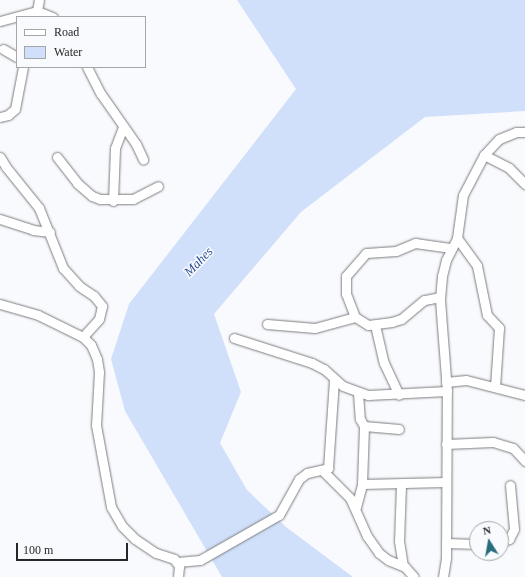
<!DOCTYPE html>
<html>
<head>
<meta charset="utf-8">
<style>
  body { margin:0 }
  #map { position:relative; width:525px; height:577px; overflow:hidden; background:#f9fafd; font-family:"Times New Roman",serif }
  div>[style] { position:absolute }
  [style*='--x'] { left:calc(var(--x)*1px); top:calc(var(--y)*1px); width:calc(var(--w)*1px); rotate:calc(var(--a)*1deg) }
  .water>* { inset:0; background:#d1e0fa }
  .roads { filter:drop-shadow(0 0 1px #7b7c7f) drop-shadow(0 0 1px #7b7c7f) }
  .minor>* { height:9px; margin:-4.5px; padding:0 4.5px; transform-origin:4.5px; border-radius:4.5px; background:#fff }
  span { translate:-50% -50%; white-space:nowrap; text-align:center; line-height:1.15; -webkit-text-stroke:3px #f9fafd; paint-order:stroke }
  .water-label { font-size:13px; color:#284c95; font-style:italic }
  .legend { position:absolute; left:16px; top:16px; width:130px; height:52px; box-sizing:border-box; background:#f9fafd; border:1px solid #a5a6a8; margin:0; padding:5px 7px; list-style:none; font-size:12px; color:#272728 }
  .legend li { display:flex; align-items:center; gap:8px; height:20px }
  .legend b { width:20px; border:1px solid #a5a6a8 }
  .north { position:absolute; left:469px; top:521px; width:40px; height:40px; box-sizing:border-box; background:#f9fafd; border:1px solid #a5a6a8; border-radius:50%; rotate:349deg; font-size:11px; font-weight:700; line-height:16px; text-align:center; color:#272728 }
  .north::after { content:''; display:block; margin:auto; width:14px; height:18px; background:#2a6c7e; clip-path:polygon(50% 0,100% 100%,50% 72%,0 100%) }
  .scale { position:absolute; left:16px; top:543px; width:112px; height:18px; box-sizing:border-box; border:2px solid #272728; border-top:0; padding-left:5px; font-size:12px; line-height:14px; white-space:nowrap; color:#272728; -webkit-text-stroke:3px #f9fafd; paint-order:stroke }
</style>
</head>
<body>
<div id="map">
  <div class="water">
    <div style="clip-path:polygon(237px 0,525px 0,525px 111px,425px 117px,301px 212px,214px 314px,241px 392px,220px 443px,247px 490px,286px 527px,353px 577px,222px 577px,125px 411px,111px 359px,129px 304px,296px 89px)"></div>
  </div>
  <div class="roads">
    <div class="minor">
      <div style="--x:37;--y:11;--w:11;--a:-80"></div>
      <div style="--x:0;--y:21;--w:38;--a:-15"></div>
      <div style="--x:37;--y:11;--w:17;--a:21"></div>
      <div style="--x:3;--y:49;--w:16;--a:30"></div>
      <div style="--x:87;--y:67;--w:30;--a:63"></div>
      <div style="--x:101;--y:94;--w:61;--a:55"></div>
      <div style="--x:136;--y:144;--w:17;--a:65"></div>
      <div style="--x:0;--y:117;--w:8;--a:-14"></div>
      <div style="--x:8;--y:115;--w:9;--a:-41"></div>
      <div style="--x:15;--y:109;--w:43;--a:-79.2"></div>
      <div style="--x:484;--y:155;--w:28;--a:27"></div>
      <div style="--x:509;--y:168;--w:23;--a:45"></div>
      <div style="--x:0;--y:157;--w:12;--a:59"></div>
      <div style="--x:6;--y:167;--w:53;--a:51.2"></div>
      <div style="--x:39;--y:208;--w:65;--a:68.2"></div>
      <div style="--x:63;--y:268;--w:24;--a:48"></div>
      <div style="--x:79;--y:286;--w:18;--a:34"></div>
      <div style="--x:94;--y:296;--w:13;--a:51"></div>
      <div style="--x:102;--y:306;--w:13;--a:103"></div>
      <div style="--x:99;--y:319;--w:24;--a:132"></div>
      <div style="--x:57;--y:157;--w:33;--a:52"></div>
      <div style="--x:77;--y:183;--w:20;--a:41"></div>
      <div style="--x:92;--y:196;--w:9;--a:21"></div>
      <div style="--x:100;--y:199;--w:33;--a:0"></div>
      <div style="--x:133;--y:199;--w:28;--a:-27"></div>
      <div style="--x:113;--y:201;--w:53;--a:-87.8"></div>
      <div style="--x:115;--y:148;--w:22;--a:-69"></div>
      <div style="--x:0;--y:219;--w:35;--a:18"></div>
      <div style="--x:33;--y:230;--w:17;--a:7"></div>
      <div style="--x:457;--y:238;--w:34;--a:54"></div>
      <div style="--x:477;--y:266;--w:50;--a:78.5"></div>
      <div style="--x:487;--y:315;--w:18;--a:47"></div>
      <div style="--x:499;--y:328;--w:59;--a:93.9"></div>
      <div style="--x:440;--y:297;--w:16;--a:169"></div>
      <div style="--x:424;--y:300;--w:30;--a:140"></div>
      <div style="--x:401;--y:319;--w:9;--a:162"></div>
      <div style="--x:392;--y:322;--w:24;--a:173"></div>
      <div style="--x:368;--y:325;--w:15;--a:-148"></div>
      <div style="--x:355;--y:317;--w:25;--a:-111"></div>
      <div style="--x:346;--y:294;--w:18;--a:-90"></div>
      <div style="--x:346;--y:276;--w:30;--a:-49"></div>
      <div style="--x:366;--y:253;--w:30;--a:-4"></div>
      <div style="--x:396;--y:251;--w:21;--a:-23"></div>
      <div style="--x:415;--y:243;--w:37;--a:8"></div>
      <div style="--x:0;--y:304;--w:40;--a:16"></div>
      <div style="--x:38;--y:315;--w:50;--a:26.1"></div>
      <div style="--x:83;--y:337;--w:11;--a:45"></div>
      <div style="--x:91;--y:345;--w:15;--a:67"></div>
      <div style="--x:97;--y:359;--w:13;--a:81"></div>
      <div style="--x:99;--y:372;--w:53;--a:93.2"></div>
      <div style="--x:96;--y:425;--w:83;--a:79.6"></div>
      <div style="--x:111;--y:507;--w:22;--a:60"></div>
      <div style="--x:122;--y:526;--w:18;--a:45"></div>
      <div style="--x:135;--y:539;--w:25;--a:34"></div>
      <div style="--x:156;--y:553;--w:19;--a:18"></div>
      <div style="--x:174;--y:559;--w:9;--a:54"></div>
      <div style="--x:179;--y:566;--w:11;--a:95"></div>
      <div style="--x:267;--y:324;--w:48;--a:4.8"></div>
      <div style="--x:315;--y:328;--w:41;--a:-15.4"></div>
      <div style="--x:375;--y:325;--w:39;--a:77"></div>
      <div style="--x:384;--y:363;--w:35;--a:65"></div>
      <div style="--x:234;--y:338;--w:82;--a:17.8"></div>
      <div style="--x:312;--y:363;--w:13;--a:27"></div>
      <div style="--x:324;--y:369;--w:25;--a:42"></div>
      <div style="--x:343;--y:386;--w:27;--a:20"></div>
      <div style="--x:368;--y:395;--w:79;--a:-2.9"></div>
      <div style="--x:446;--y:382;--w:20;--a:-6"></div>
      <div style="--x:466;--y:380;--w:61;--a:14.3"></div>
      <div style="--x:358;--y:393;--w:26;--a:86"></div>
      <div style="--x:360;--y:419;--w:8;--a:60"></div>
      <div style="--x:364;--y:426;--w:35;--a:5"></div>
      <div style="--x:446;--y:444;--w:47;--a:-2.4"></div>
      <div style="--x:493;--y:442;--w:21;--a:17"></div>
      <div style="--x:513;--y:448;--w:18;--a:47"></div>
      <div style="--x:323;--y:471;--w:38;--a:45"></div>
      <div style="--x:350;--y:498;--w:42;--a:65.9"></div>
      <div style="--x:367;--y:536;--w:21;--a:55"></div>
      <div style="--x:379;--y:553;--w:11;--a:38"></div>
      <div style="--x:388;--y:560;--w:18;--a:22"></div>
      <div style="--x:405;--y:567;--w:13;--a:48"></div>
      <div style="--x:362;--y:484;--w:84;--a:-1.4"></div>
      <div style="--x:401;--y:485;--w:56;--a:92"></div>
      <div style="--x:399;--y:541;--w:25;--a:81"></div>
      <div style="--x:356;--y:507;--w:24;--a:-75"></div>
      <div style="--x:362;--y:484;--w:58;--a:-88"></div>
      <div style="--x:501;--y:542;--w:9;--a:-21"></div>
      <div style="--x:509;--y:539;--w:11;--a:-63"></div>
      <div style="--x:514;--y:529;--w:44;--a:-95.2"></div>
      <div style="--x:446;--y:543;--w:31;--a:2"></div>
      <div style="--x:177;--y:562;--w:23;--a:-5"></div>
      <div style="--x:200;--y:560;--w:91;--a:-29.7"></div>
      <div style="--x:279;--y:515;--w:41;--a:-60.9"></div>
      <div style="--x:299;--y:479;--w:10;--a:-37"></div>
      <div style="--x:307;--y:473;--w:22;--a:-13"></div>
      <div style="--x:328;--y:468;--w:89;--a:-86.1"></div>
      <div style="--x:443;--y:577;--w:19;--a:-81"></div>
      <div style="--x:446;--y:558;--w:167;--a:-89.7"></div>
      <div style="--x:447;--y:391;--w:92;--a:-94.4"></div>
      <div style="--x:440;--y:299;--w:23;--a:-85"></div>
      <div style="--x:442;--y:276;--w:16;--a:-76"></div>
      <div style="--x:446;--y:260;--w:25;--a:-63"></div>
      <div style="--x:457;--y:238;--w:43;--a:-82.1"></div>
      <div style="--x:463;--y:195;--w:45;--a:-62.3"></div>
      <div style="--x:484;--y:155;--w:22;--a:-47"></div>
      <div style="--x:499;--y:139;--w:18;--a:-22"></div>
      <div style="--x:516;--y:132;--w:9;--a:0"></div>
    </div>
  </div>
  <div class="water-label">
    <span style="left:199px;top:262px;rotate:-46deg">Mahes</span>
  </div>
  <ul class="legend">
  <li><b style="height:5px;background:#fff"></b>Road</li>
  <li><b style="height:11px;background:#d1e0fa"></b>Water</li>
  </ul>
  <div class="north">N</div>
  <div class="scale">100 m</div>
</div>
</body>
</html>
